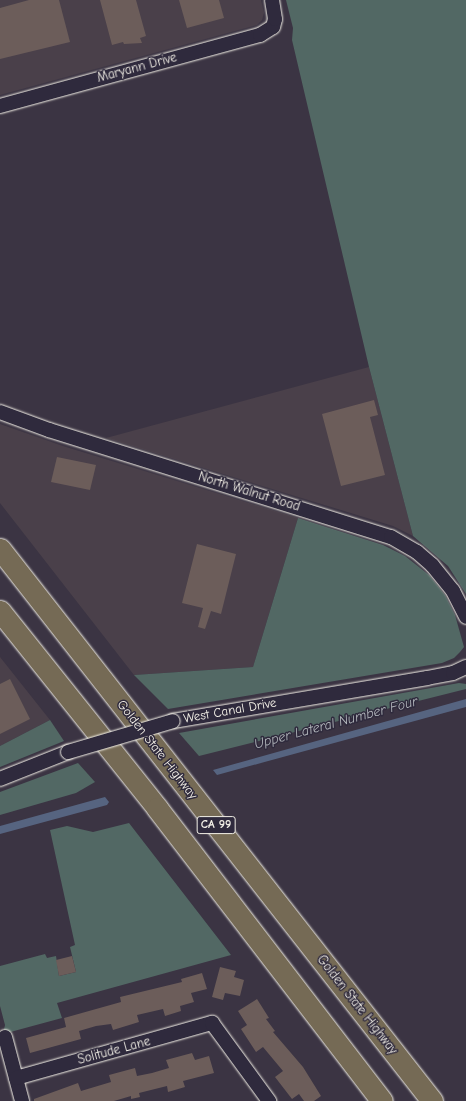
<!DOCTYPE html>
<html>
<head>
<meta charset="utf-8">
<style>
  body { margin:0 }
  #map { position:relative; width:466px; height:1101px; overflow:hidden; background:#3b3443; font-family:"Comic Neue",sans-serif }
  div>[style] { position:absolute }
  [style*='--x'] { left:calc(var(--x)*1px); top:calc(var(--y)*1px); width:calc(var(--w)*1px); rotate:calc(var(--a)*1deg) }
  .built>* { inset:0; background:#4a404a }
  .green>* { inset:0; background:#526864 }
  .water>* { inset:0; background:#566480 }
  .building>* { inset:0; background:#6c5d5a }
  .roads { filter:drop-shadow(0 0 1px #f4f1e8) drop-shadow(0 0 1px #f4f1e8) }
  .minor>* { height:14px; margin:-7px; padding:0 7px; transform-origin:7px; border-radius:7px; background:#2f2a3d }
  .highway>* { height:21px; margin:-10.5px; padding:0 10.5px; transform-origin:10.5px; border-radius:10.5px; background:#756a55 }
  .bridges { filter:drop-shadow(0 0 1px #f4f1e8) drop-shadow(0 0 1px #f4f1e8) }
  .minor-bridge>* { height:14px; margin:-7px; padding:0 7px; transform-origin:7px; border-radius:7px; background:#2f2a3d }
  span { translate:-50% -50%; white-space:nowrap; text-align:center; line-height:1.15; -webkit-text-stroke:3px #2f2a3d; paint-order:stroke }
  .shield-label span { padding:1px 3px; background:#2f2a3d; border:1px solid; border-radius:3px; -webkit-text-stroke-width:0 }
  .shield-label { font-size:12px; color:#f4f1e8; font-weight:700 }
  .street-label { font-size:13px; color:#f4f1e8 }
  .water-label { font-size:14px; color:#b5b9be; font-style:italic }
</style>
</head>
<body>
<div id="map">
  <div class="built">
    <div style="clip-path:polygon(0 0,261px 0,264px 13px,262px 20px,257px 25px,0 95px)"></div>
    <div style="clip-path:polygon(369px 367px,413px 536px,393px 526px,106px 438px)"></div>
    <div style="clip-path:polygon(0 424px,63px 446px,298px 518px,253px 667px,134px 675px,0 503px)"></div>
    <div style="clip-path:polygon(0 657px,50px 720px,0 746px)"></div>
  </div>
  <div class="green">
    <div style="clip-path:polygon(286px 0,466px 0,466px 594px,448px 566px,413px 536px,369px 367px,292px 40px,293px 28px)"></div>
    <div style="clip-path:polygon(298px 518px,383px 545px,405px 556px,429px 575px,445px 595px,455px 615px,464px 647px,460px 652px,454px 658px,442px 663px,168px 709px,134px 675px,253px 667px)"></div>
    <div style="clip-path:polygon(459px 683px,466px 684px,466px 689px,199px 756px,179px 733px)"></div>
    <div style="clip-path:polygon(50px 720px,64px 741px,0 767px,0 746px)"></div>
    <div style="clip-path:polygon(78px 763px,95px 782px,76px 793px,0 815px,0 792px)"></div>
    <div style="clip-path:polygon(129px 823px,231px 955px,57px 1003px,62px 1018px,3px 1034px,5px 1025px,0 1006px,0 966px,45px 954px,47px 958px,56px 956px,59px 976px,76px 972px,70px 947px,75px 945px,50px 830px,67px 826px,93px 832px)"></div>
  </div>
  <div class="water">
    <div style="clip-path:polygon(466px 699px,466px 707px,217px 775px,213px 770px)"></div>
    <div style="clip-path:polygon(105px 797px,109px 802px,107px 805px,0 834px,0 826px)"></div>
  </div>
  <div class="building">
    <div style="clip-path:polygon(29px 0,59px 0,70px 42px,0 59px,0 8px)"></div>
    <div style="clip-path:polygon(100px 0,136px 0,146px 36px,140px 38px,142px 43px,124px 44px,123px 42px,112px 45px)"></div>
    <div style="clip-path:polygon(179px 0,219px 0,224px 18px,187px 28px)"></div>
    <div style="clip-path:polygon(374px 400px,378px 415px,370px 417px,385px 475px,341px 486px,322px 414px)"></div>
    <div style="clip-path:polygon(57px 457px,96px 465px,90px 490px,51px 482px)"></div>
    <div style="clip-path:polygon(197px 544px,236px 554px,221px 614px,211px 611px,205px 629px,198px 627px,203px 608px,182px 603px)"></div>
    <div style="clip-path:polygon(10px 679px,30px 719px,0 734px,0 684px)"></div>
    <div style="clip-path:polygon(72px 956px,76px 972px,59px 976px,56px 960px)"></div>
    <div style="clip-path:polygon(220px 967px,236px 971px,234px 977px,244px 980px,240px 996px,225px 993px,223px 1000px,212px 997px)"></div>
    <div style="clip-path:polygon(202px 973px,207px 989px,191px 993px,194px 1002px,180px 1006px,181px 1011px,165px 1016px,163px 1009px,137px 1015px,139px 1022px,113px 1030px,111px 1024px,96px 1026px,79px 1031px,81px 1039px,30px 1053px,26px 1038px,66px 1027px,64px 1018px,121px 1002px,120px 997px,182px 982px,181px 979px)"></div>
    <div style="clip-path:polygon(257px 999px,269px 1018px,266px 1019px,275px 1031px,273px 1032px,303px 1067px,321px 1096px,314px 1101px,304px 1101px,299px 1094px,292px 1099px,275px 1077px,283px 1071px,263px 1047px,256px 1052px,241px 1029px,247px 1025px,238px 1011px)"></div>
    <div style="clip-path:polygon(192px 1053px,195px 1060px,209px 1056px,214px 1073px,183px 1081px,185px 1087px,168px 1092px,167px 1086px,139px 1093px,140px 1097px,131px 1099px,131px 1096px,114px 1101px,34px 1101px,34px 1099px,78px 1083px,81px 1091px,111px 1082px,109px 1075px,135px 1068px,137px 1076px,152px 1073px,169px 1068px,166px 1060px)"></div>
  </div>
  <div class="roads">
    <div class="minor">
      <div style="--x:0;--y:106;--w:270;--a:-15.3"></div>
      <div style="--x:260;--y:35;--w:15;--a:-32"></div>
      <div style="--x:273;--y:27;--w:8;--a:-76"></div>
      <div style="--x:275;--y:19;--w:19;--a:-99"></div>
      <div style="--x:0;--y:412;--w:52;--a:20.2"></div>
      <div style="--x:49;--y:430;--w:358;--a:17.4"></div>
      <div style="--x:391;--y:537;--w:30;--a:30"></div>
      <div style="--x:417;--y:552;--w:20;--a:41"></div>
      <div style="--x:432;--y:565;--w:33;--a:51"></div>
      <div style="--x:453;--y:591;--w:29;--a:63"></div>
      <div style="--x:173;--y:721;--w:258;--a:-9.6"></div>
      <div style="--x:427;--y:678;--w:26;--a:-11"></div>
      <div style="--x:453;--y:673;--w:14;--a:-25"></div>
      <div style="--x:0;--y:779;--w:73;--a:-21.7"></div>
      <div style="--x:5;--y:1037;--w:66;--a:75.1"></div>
      <div style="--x:16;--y:1078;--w:204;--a:-15.7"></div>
      <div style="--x:212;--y:1023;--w:97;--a:53.8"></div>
    </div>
    <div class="highway">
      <div style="--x:0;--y:549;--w:701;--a:51.95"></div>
      <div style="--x:0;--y:611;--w:252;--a:51.4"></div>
      <div style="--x:157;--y:808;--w:369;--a:52.5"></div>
    </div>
  </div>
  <div class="bridges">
    <div class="minor-bridge">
      <div style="--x:68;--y:752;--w:109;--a:-16.4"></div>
    </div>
  </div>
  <div class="shield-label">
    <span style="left:216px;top:825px">CA 99</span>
  </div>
  <div class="street-label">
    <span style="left:137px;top:68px;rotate:-15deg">Maryann Drive</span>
    <span style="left:249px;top:492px;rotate:17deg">North Walnut Road</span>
    <span style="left:230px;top:711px;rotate:-10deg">West Canal Drive</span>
    <span style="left:157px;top:750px;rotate:52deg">Golden State Highway</span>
    <span style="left:357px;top:1005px;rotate:52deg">Golden State Highway</span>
    <span style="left:114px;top:1051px;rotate:-15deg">Solitude Lane</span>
  </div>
  <div class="water-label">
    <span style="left:336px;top:723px;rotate:-15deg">Upper Lateral Number Four</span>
  </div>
</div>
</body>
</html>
